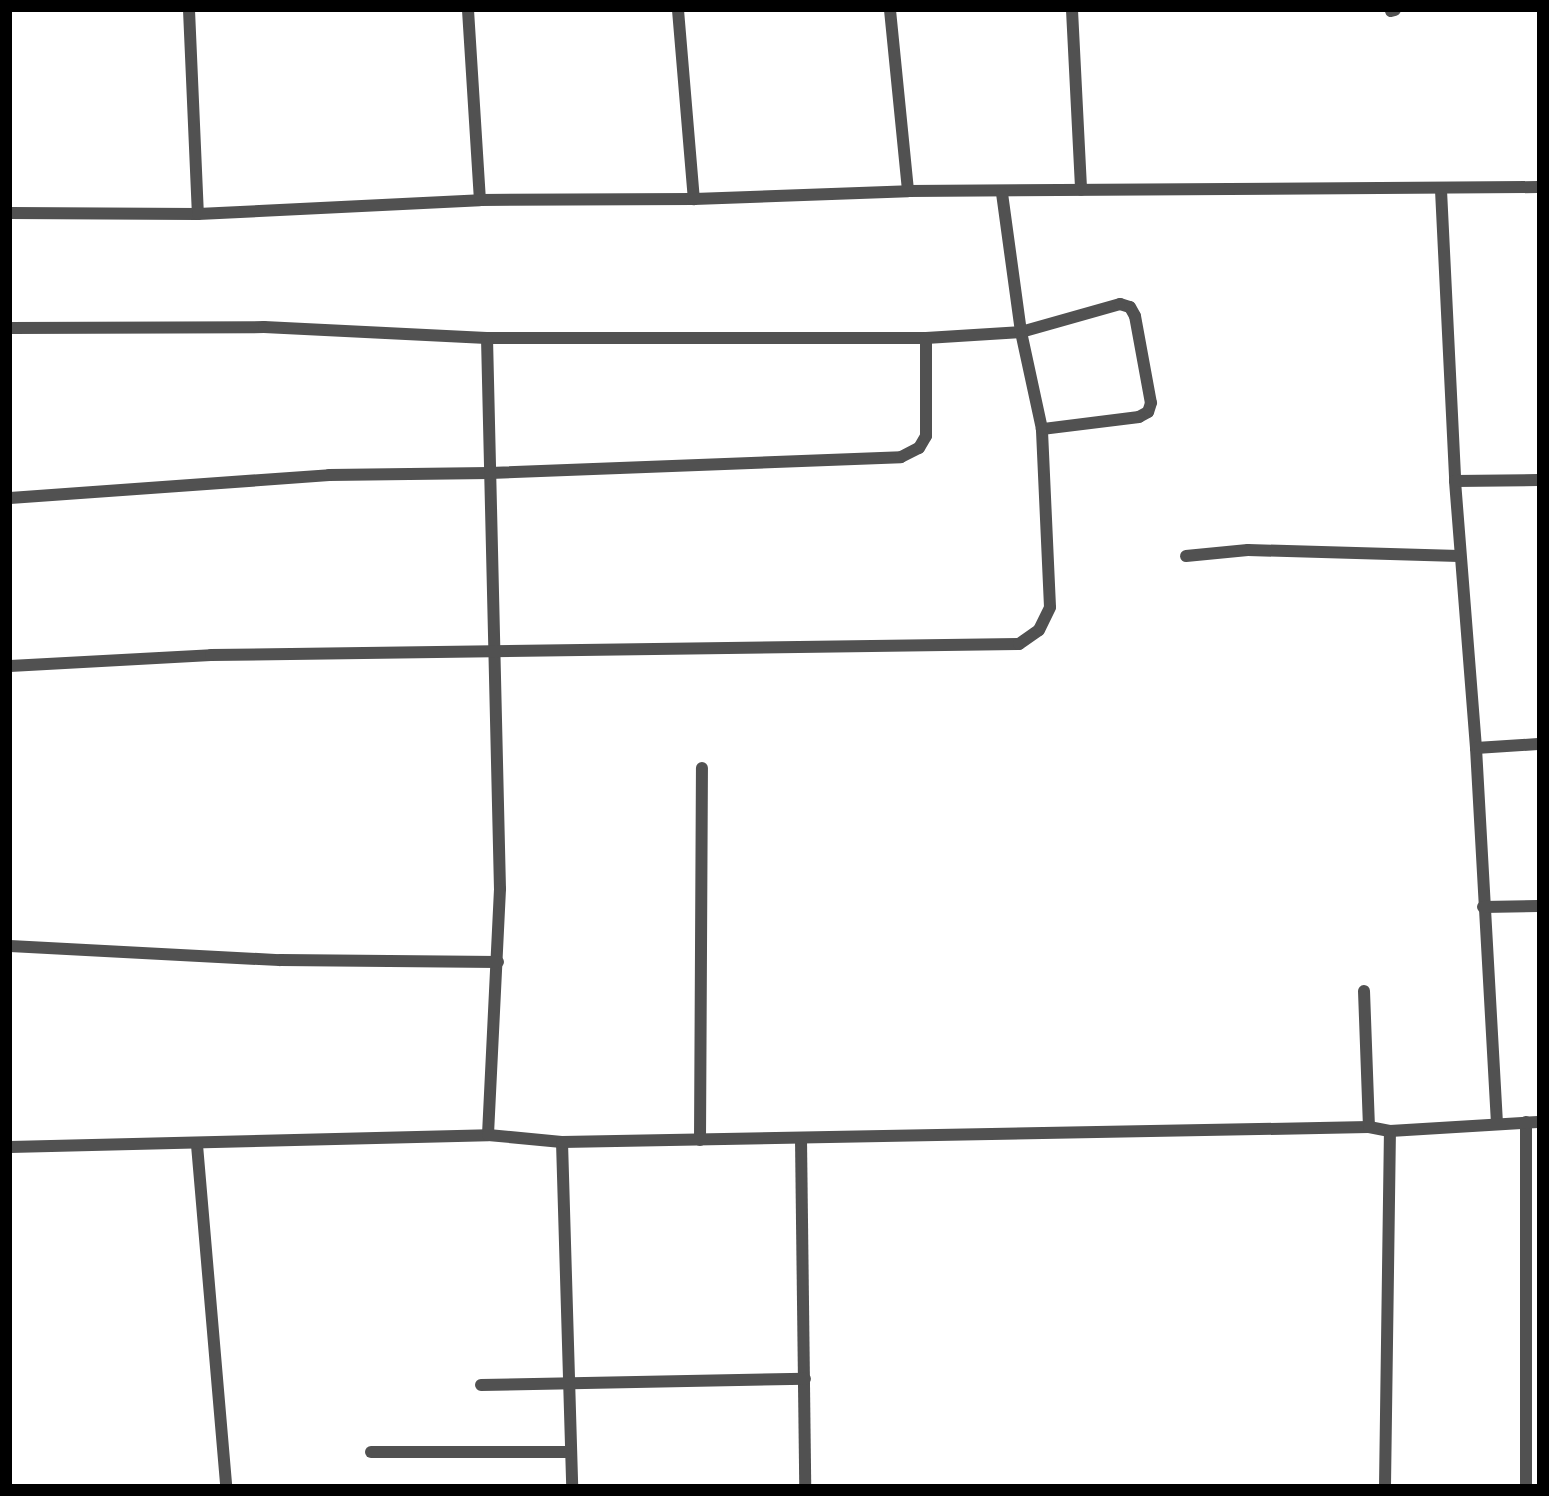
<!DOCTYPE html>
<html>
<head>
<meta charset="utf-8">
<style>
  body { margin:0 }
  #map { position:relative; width:1549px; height:1496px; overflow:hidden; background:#fff; font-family:Mulish,sans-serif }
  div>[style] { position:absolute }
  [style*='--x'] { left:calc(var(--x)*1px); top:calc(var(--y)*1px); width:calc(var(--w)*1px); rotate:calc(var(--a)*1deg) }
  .street>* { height:12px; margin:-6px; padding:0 6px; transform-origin:6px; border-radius:6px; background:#515151 }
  span { translate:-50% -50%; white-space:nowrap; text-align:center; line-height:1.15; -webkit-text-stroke:5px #fff; paint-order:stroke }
  .frame { position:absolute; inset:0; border:12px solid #000; pointer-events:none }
</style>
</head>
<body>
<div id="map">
  <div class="street">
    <div style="--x:189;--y:10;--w:204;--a:87.5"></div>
    <div style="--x:468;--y:10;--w:190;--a:86.4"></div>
    <div style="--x:678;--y:10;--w:190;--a:85.2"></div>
    <div style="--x:890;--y:10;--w:182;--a:84.3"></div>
    <div style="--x:1072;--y:10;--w:180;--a:87.1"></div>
    <div style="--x:1391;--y:11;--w:4;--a:-14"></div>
    <div style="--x:1441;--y:190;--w:291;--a:87.2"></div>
    <div style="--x:1455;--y:481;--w:268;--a:85.5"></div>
    <div style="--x:1476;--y:748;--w:376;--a:86.8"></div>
    <div style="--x:10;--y:213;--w:188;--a:0.3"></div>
    <div style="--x:198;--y:214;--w:282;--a:-2.8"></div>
    <div style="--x:480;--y:200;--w:214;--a:-0.3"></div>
    <div style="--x:694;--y:199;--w:214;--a:-2.1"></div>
    <div style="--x:908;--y:191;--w:630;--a:-0.36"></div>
    <div style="--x:10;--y:328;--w:254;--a:-0.2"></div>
    <div style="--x:264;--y:327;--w:223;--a:2.8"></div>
    <div style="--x:487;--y:338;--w:439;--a:0"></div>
    <div style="--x:926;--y:338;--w:95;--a:-3.6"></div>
    <div style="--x:1021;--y:332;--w:103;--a:-15.8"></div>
    <div style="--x:1120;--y:304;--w:10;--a:17"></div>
    <div style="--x:1130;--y:307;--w:10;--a:61"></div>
    <div style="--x:1135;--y:316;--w:88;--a:79.6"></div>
    <div style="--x:1151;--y:403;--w:9;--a:108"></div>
    <div style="--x:1148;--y:412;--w:10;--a:151"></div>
    <div style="--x:1139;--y:417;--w:98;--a:172.9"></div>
    <div style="--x:487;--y:338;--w:551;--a:88.65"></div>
    <div style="--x:500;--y:889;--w:246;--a:92.8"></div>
    <div style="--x:1455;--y:481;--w:83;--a:-0.7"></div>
    <div style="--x:10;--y:498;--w:320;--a:-4.1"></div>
    <div style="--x:329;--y:475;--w:161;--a:-0.7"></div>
    <div style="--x:490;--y:473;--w:411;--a:-2.2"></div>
    <div style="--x:901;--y:457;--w:20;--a:-27"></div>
    <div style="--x:919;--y:448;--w:14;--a:-60"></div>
    <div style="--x:926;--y:436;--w:98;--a:-90"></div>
    <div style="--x:1186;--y:556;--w:62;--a:-5.5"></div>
    <div style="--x:1248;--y:550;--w:211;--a:1.6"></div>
    <div style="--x:10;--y:666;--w:201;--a:-3.1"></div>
    <div style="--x:211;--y:655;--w:808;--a:-0.78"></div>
    <div style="--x:1019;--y:644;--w:24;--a:-35"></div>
    <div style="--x:1039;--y:630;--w:25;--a:-64"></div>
    <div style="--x:1050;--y:607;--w:178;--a:-92.6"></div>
    <div style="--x:1042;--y:429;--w:99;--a:-102.2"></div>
    <div style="--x:1021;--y:332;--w:140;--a:-97.8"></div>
    <div style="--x:1476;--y:748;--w:62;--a:-3.7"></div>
    <div style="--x:1483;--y:907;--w:55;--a:-1"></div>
    <div style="--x:10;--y:946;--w:270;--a:3"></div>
    <div style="--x:280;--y:960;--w:218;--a:0.5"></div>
    <div style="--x:1364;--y:991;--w:136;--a:87.9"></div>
    <div style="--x:1526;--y:1122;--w:364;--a:90"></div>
    <div style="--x:801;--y:1139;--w:347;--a:89.3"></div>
    <div style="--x:700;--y:1140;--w:372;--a:-89.7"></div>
    <div style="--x:562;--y:1142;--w:344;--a:88.3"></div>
    <div style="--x:197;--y:1145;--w:342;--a:85.1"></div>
    <div style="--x:10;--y:1147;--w:478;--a:-1.4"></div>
    <div style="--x:488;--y:1135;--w:74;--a:5.4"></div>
    <div style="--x:562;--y:1142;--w:807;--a:-1.06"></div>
    <div style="--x:1369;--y:1127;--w:21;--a:11"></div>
    <div style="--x:1390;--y:1131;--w:148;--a:-3.5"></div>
    <div style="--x:481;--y:1385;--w:324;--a:-1.1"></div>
    <div style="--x:371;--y:1452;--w:200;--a:0"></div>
    <div style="--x:1385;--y:1486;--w:355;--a:-89.2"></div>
  </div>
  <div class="frame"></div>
</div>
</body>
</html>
